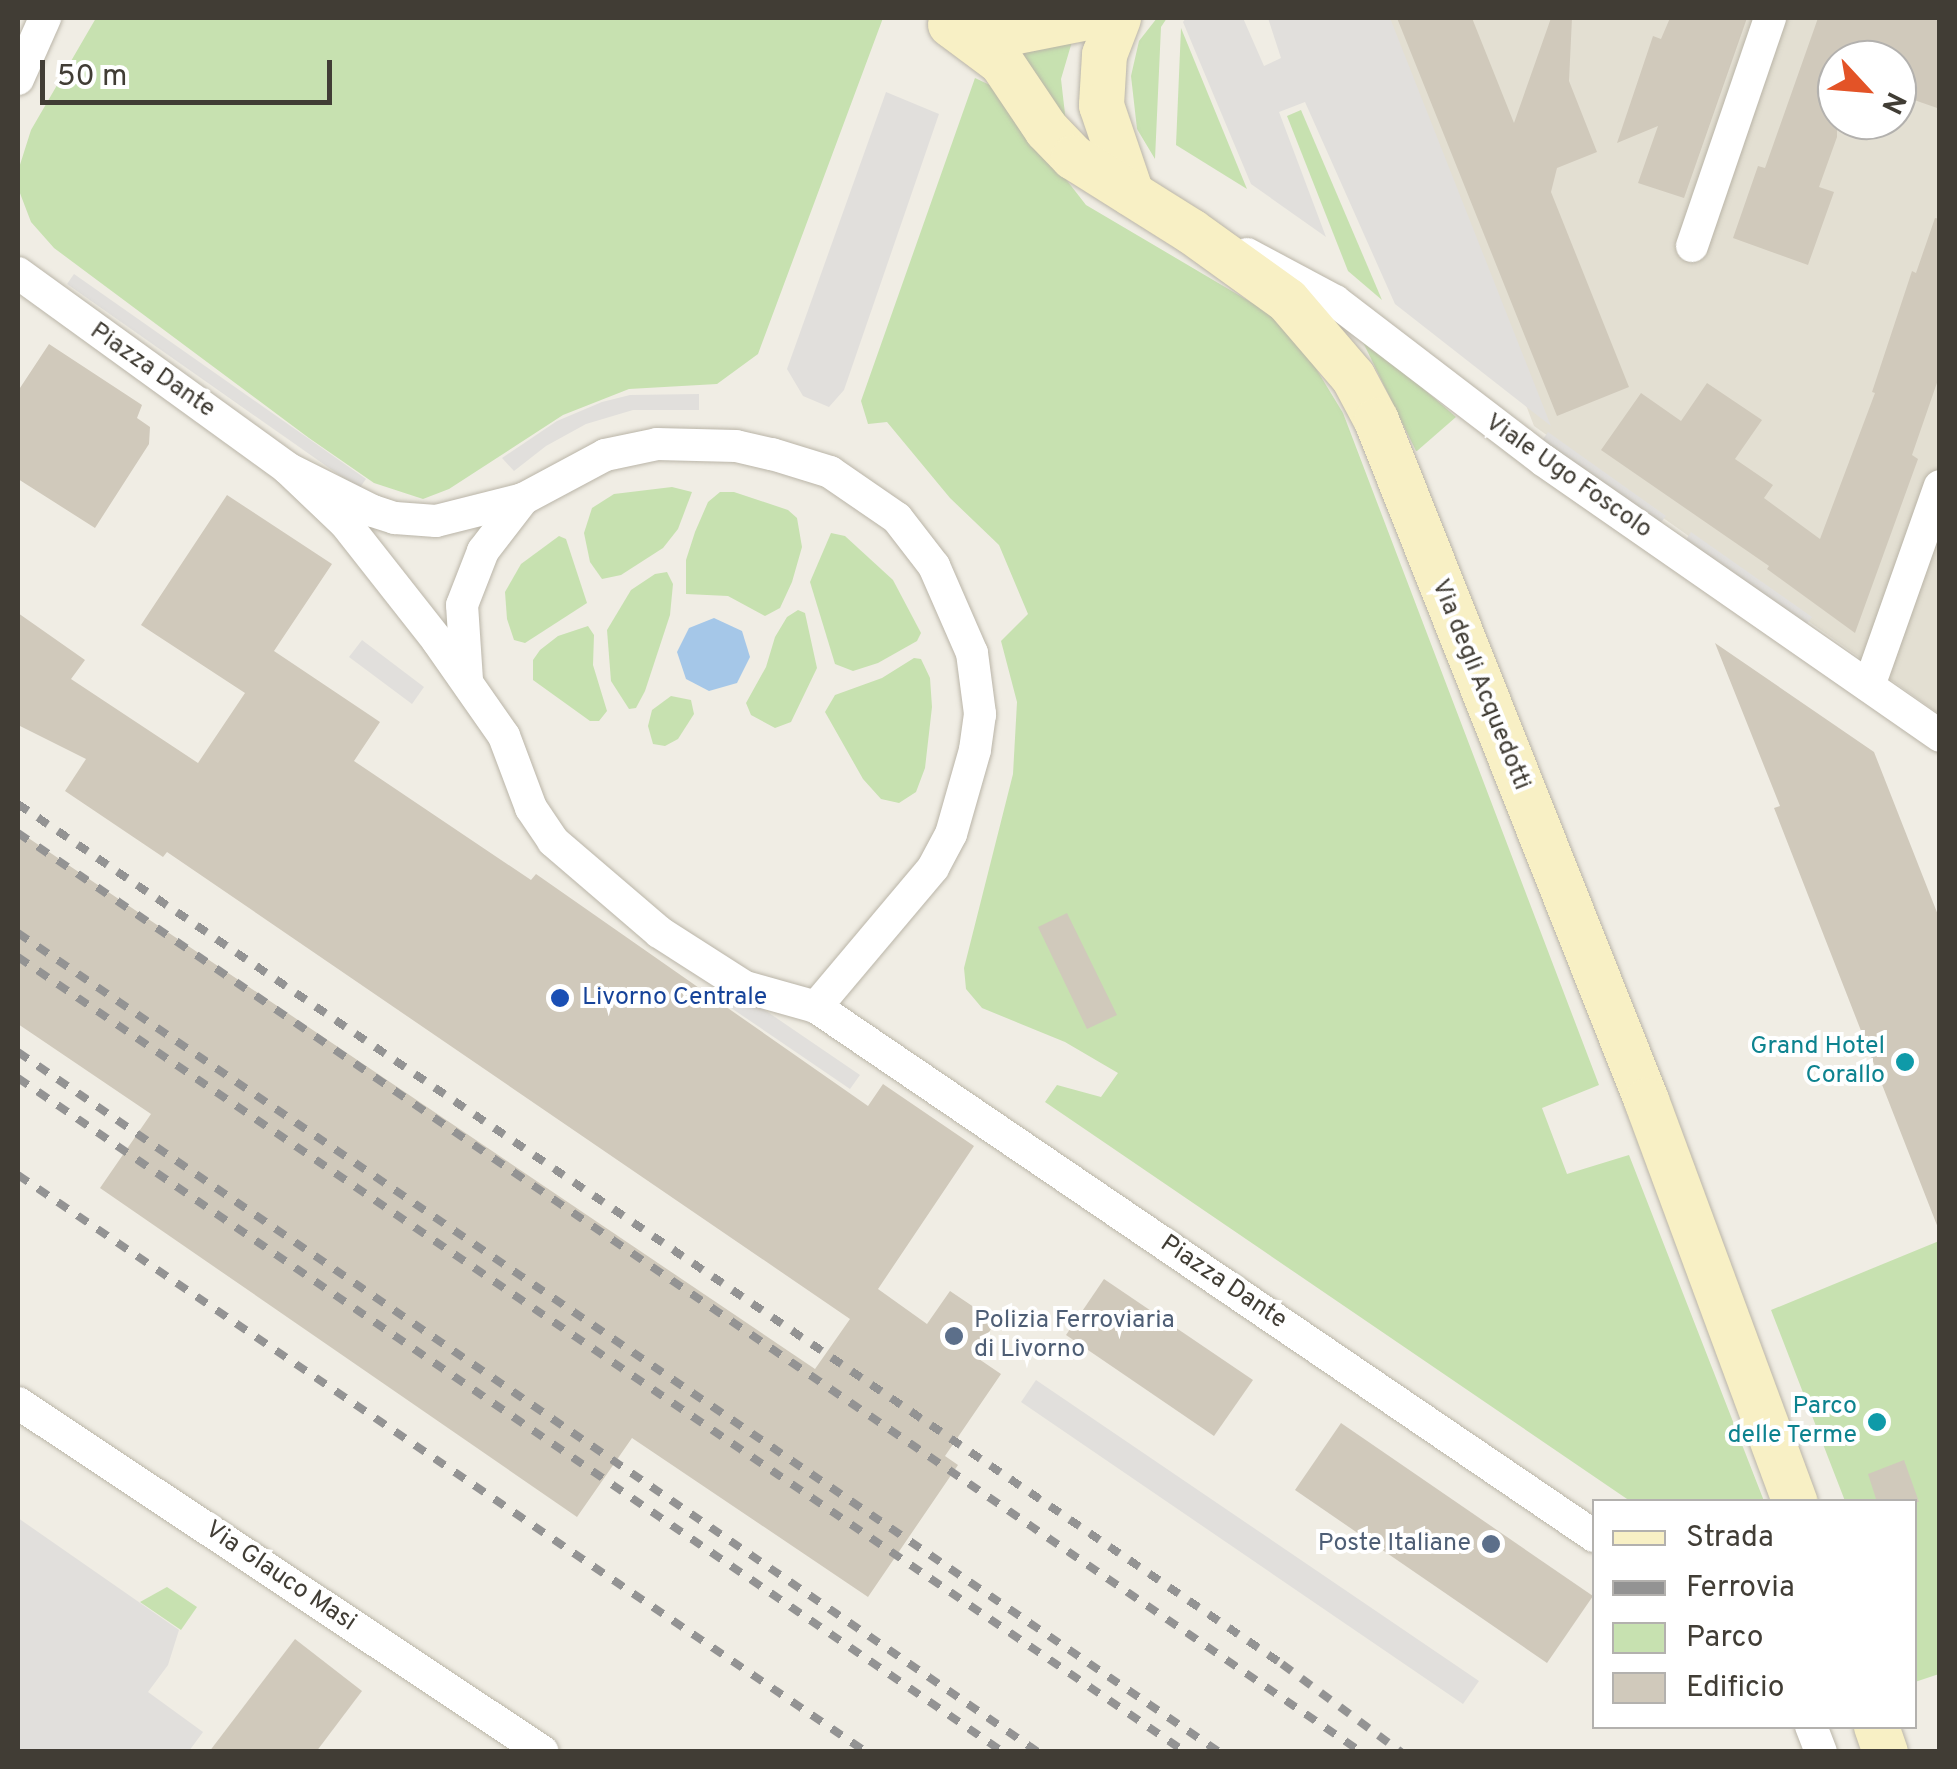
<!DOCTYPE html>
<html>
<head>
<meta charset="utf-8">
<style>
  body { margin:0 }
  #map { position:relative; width:1957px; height:1769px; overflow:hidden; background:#f0ede4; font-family:Overpass,sans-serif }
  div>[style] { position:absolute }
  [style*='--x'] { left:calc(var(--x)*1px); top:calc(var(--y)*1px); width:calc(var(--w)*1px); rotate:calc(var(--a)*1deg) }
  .residential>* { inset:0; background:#e3dfd2 }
  .green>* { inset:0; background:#c7e1b0 }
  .parking>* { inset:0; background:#e1dfdc }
  .water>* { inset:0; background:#a5c7e8 }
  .building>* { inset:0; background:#d0c9bb }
  .roads { filter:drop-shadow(0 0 2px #bab5a8) drop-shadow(0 0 2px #bab5a8) }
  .minor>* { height:32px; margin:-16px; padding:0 16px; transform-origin:16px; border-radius:16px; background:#fff }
  .secondary>* { height:45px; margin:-22.5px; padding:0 22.5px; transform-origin:22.5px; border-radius:22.5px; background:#f8f0c5 }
  .rail>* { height:8px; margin-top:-4px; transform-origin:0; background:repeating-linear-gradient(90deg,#939393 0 12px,transparent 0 24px) }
  .dots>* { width:28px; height:28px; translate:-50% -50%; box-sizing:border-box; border:5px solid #fff; border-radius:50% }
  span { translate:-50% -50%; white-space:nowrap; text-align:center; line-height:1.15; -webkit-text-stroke:8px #fff; paint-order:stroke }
  .street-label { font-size:25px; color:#413d35 }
  .transit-label { font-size:25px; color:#164399 }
  .left { translate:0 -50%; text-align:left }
  .culture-label { font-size:25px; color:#0d838f }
  .right { translate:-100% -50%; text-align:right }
  .service-label { font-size:25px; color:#4e5e75 }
  .frame { position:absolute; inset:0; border:20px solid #413d35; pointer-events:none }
  .legend { position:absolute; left:1592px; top:1499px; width:325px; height:230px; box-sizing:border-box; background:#fff; border:2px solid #b3b1ae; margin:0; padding:12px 18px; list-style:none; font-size:30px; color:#413d35 }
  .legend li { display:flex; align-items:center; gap:20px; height:50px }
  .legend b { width:50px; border:2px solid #b3b1ae }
  .north { position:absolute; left:1817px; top:40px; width:100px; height:100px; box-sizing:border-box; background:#fff; border:2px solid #b3b1ae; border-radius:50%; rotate:116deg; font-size:28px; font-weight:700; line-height:40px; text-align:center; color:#413d35 }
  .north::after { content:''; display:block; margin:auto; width:35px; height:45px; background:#e35327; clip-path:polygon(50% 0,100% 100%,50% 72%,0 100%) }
  .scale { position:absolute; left:40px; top:60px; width:292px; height:45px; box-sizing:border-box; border:5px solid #413d35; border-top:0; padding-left:12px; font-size:30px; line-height:35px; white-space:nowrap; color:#413d35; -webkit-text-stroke:8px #fff; paint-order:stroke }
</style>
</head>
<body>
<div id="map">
  <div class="residential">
    <div style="clip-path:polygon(evenodd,1377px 18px,1939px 18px,1939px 714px,1534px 426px,1377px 18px,1837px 60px,1897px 60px,1897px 120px,1837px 120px,1837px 60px)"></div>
  </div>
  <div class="green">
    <div style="clip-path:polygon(96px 18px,883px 18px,758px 354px,717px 384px,629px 389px,563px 415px,449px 489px,423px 499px,374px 483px,309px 438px,54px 248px,31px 222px,18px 188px,18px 171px,31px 130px)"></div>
    <div style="clip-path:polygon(1157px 18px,1167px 18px,1161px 27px,1155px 159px,1137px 129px,1131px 76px,1139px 41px)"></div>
    <div style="clip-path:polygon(1076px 28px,1061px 79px,1066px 123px,995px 46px)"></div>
    <div style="clip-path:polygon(1181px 28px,1247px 189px,1176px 145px)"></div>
    <div style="clip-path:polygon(975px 78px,994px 87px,1086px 205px,1276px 317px,1312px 362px,1343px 413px,1599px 1085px,1542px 1108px,1567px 1174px,1629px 1155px,1764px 1501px,1630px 1501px,1045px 1102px,1057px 1085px,1101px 1097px,1118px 1073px,1065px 1042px,982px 1008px,966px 989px,964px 968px,1013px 774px,1017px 702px,1001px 641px,1028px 614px,999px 545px,950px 498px,887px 422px,868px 424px,861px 401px)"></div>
    <div style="clip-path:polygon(1301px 110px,1382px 300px,1348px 271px,1287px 116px)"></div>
    <div style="clip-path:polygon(1358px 332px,1456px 417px,1417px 451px,1416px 451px)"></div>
    <div style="clip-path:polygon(672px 487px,692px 492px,678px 529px,663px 548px,621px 575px,602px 579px,590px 562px,584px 533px,592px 508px,614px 494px)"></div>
    <div style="clip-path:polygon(720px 492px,734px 492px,788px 510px,797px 518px,802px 547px,792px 582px,780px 608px,765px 616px,728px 596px,686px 594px,686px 560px,695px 532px,708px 502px)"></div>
    <div style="clip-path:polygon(831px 533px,845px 536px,893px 580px,921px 633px,917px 641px,878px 663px,853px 671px,835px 664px,810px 582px)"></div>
    <div style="clip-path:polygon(559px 536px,566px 539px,587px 603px,525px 643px,514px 640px,507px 619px,505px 592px,521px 564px)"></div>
    <div style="clip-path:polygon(667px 572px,673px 584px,670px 615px,645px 691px,636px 708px,629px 709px,611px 681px,607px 630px,631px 590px,655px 574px)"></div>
    <div style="clip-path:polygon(798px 610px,805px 613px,817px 668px,791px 722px,775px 728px,751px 715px,746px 703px,766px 667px,775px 637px,787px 617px)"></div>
    <div style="clip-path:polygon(588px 626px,594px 635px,593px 665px,607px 711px,599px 721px,590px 721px,533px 680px,533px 660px,540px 650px,558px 636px)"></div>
    <div style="clip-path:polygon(914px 658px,921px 659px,930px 678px,932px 707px,925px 768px,916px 792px,899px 803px,881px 799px,863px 779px,825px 712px,835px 695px,882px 678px)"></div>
    <div style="clip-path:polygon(671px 696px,691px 700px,694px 714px,678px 739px,665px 746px,653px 744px,648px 726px,652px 710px)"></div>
    <div style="clip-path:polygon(1939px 1241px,1939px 1674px,1915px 1682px,1914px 1502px,1845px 1501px,1771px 1310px)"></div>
    <div style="clip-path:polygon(167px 1587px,197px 1607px,181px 1630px,140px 1602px)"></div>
  </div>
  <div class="parking">
    <div style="clip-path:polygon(1186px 18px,1243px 18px,1264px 66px,1281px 58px,1268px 18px,1390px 18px,1551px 426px,1395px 304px,1305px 102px,1279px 112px,1326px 237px,1251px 184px,1183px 22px)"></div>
    <div style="clip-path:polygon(886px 92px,939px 114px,844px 390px,829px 407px,803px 396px,787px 369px)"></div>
    <div style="clip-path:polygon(74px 274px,366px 479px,359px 489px,67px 284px)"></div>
    <div style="clip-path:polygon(699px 394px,699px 410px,633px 410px,586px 424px,546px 446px,514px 471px,502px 458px,557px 421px,602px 402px,630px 395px)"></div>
    <div style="clip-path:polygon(1548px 432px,1666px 516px,1658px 526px,1540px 443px)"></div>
    <div style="clip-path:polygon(1691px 532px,1812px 617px,1804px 628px,1684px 543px)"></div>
    <div style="clip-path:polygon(362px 640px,424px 687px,412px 704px,349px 657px)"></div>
    <div style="clip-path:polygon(728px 985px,860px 1075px,850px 1089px,718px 999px)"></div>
    <div style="clip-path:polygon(1036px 1380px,1479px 1681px,1463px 1704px,1021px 1402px)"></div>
    <div style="clip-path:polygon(18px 1518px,179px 1630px,168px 1665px,148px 1692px,203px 1732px,189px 1751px,18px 1751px)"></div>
  </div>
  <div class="water">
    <div style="clip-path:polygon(714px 618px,742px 631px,750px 657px,737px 683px,709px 691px,686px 679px,677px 652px,689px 628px)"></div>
  </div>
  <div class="building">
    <div style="clip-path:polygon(1397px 18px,1472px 18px,1514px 123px,1551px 18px,1572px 18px,1569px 81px,1597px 152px,1557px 168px,1551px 192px,1629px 387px,1557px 416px)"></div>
    <div style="clip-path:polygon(1670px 18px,1747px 18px,1684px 198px,1638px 183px,1658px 126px,1617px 143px,1653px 36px,1661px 39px)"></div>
    <div style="clip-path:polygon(1818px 18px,1940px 18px,1940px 109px,1897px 94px,1897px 60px,1837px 60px,1837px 137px,1819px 187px,1834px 192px,1808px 265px,1733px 238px,1758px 166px,1765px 168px)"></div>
    <div style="clip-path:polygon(1935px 218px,1940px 219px,1940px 374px,1912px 455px,1918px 459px,1855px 633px,1767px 569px,1769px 566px,1601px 450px,1641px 393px,1681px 421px,1707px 383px,1762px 420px,1735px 459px,1773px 485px,1764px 498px,1820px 539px,1875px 393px,1872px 392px,1912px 271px,1916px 273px)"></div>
    <div style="clip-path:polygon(49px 344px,142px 405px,137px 418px,150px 427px,149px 444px,95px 528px,18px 479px,18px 391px)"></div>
    <div style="clip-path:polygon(227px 495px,332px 564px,274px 651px,380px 722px,354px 761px,531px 880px,536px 874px,868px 1106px,883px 1084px,974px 1146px,878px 1289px,927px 1324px,950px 1291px,996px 1322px,973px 1355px,1001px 1374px,945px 1456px,958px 1465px,868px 1597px,632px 1438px,577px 1517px,100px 1188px,151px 1114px,18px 1024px,18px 831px,815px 1369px,850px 1319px,167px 852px,163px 857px,65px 791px,86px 759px,18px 725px,18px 613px,85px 660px,71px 679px,198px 763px,245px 693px,141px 625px)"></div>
    <div style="clip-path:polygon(1715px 643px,1874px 752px,1940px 920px,1940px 1233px,1774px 808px,1780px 806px)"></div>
    <div style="clip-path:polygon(1067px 913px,1117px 1015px,1087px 1029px,1038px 927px)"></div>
    <div style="clip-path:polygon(1104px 1279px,1253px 1380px,1214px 1436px,1066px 1335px)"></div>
    <div style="clip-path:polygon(1341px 1423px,1593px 1596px,1547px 1663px,1295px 1490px)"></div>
    <div style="clip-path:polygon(1904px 1460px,1919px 1502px,1877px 1502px,1868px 1474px)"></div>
    <div style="clip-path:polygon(295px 1639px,362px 1691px,316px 1752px,209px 1752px)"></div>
  </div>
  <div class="roads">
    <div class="minor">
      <div style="--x:18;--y:79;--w:67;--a:-66.1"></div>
      <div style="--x:1692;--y:246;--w:241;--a:-71.1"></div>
      <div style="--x:1247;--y:254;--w:100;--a:28.1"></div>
      <div style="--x:1335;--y:301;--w:262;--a:37.4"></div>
      <div style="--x:1543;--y:460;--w:484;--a:34.8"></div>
      <div style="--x:18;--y:273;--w:332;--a:35.9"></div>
      <div style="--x:287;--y:468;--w:96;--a:26.6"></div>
      <div style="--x:373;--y:511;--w:23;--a:18"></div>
      <div style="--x:395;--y:518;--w:41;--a:4.2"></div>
      <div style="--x:436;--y:521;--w:90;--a:-14.2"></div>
      <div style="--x:287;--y:468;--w:80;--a:43.5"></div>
      <div style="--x:345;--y:523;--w:149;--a:51.8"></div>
      <div style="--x:437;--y:640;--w:117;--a:55.1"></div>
      <div style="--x:504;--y:736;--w:77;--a:69.4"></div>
      <div style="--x:531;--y:808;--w:40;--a:56"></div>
      <div style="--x:553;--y:841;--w:140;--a:40.6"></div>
      <div style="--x:659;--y:932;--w:102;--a:32.6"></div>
      <div style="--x:745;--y:987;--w:74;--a:15.7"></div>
      <div style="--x:816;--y:1007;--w:941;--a:34.21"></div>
      <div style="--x:467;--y:680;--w:75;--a:-93.8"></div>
      <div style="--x:462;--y:605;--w:58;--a:-68.7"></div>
      <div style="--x:483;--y:551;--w:66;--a:-52.4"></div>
      <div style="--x:523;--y:499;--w:93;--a:-28.2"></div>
      <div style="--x:605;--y:455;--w:53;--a:-11.9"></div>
      <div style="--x:657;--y:444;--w:79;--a:1.5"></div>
      <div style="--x:736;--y:446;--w:37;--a:13"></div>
      <div style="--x:772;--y:454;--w:61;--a:17.2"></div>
      <div style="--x:830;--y:472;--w:81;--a:34.5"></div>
      <div style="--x:897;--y:518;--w:61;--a:52.4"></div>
      <div style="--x:934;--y:566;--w:95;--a:66.4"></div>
      <div style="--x:972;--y:653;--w:62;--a:82.5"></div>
      <div style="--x:980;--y:714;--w:36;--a:98"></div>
      <div style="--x:975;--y:750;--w:87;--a:105.9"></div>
      <div style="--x:951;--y:834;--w:38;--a:118"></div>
      <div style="--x:933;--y:868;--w:182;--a:130.1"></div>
      <div style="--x:1869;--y:686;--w:212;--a:-70.5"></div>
      <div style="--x:18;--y:1403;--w:630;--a:33.61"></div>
      <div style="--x:1811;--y:1726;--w:28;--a:69"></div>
    </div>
    <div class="secondary">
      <div style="--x:1118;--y:18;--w:39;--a:111"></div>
      <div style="--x:1104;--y:54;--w:51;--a:93.4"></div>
      <div style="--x:1101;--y:105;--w:93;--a:71.2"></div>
      <div style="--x:950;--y:24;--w:64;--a:36.7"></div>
      <div style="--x:1001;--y:62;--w:81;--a:56.1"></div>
      <div style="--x:1046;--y:129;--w:39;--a:46"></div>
      <div style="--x:1073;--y:157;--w:139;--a:32.1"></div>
      <div style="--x:1191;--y:231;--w:118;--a:35.7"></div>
      <div style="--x:1287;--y:300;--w:101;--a:49.4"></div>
      <div style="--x:1353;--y:377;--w:49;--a:61.9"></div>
      <div style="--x:1376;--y:420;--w:732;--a:68.34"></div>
      <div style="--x:1646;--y:1100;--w:429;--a:69.7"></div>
      <div style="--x:952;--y:25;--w:60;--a:6.7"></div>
      <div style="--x:1012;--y:32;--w:72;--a:-11.2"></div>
      <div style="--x:1876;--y:1726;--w:28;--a:71"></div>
    </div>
  </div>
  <div class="rail">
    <div style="--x:18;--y:804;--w:1529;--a:34.23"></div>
    <div style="--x:1282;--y:1664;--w:148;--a:36.5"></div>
    <div style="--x:18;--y:833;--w:1627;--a:34.38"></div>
    <div style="--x:18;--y:933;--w:1454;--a:34.29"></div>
    <div style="--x:18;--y:957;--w:1412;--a:34.26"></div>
    <div style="--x:18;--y:1052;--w:1237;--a:34.46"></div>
    <div style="--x:18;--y:1078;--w:1194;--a:34.38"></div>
    <div style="--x:18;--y:1175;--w:1026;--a:34.23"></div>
  </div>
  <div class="dots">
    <div style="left:560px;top:998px;background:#1a4fb4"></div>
    <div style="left:1905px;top:1062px;background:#0f9aa8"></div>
    <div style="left:954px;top:1336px;background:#5c6f8a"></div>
    <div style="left:1877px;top:1422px;background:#0f9aa8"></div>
    <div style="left:1491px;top:1544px;background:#5c6f8a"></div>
  </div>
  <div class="street-label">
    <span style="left:152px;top:371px;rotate:35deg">Piazza Dante</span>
    <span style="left:1568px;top:477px;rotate:35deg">Viale Ugo Foscolo</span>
    <span style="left:1480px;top:685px;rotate:68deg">Via degli Acquedotti</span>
    <span style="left:1223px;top:1283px;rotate:34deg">Piazza Dante</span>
    <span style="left:280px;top:1577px;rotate:34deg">Via Glauco Masi</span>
  </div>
  <div class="transit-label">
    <span class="left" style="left:582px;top:998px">Livorno Centrale</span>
  </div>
  <div class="culture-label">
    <span class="right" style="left:1885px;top:1062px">Grand Hotel<br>Corallo</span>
    <span class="right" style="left:1857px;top:1422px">Parco<br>delle Terme</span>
  </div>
  <div class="service-label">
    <span class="left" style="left:974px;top:1336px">Polizia Ferroviaria<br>di Livorno</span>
    <span class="right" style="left:1471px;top:1544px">Poste Italiane</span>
  </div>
  <div class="frame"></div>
  <ul class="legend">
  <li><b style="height:12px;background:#f8f0c5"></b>Strada</li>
  <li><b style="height:12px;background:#939393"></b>Ferrovia</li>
  <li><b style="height:28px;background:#c7e1b0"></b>Parco</li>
  <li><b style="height:28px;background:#d0c9bb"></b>Edificio</li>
  </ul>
  <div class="north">N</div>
  <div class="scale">50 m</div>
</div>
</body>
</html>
